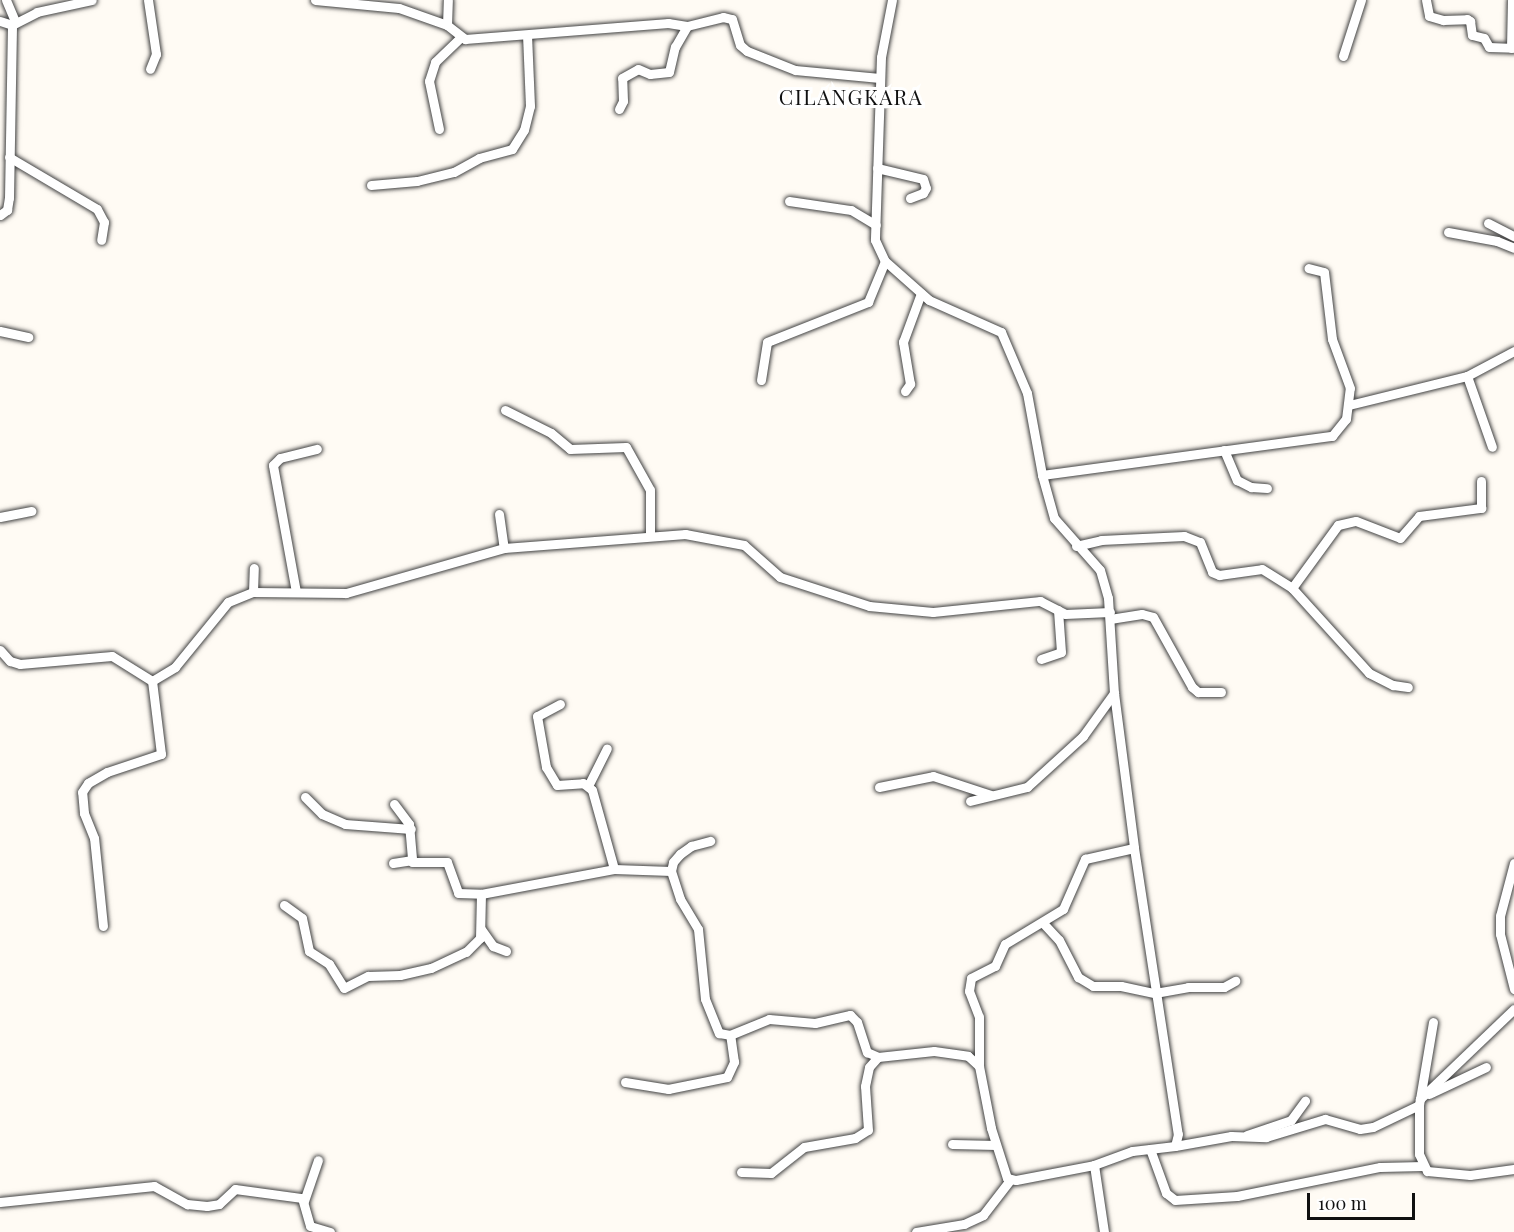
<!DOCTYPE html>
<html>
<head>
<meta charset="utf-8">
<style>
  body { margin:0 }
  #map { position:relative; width:1514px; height:1232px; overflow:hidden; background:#fffbf4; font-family:"Playfair Display",serif }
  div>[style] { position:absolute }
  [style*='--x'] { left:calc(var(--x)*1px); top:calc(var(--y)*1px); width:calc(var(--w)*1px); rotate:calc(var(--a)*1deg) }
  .roads { filter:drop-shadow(0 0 2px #434343) drop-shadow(0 0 2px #434343) }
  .minor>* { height:9px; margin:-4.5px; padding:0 4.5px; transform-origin:4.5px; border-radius:4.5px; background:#fff }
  span { translate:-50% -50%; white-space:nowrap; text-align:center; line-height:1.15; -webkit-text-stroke:6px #fff; paint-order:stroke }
  .quarter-label { font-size:21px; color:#101010; letter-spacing:1.5px }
  .scale { position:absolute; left:1307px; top:1193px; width:108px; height:27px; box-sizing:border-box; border:3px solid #101010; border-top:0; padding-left:8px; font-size:18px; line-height:21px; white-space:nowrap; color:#101010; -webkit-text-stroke:4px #fff; paint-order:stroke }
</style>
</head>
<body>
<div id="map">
  <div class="roads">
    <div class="minor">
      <div style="--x:6;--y:0;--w:23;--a:67"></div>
      <div style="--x:148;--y:0;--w:55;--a:81.6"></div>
      <div style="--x:156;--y:54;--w:16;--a:112"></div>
      <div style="--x:315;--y:0;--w:84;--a:5.4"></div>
      <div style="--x:399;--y:8;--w:51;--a:19.5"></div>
      <div style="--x:447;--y:25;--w:23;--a:38"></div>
      <div style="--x:465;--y:39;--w:204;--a:-4.5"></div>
      <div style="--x:668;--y:23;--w:19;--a:9"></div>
      <div style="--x:687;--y:26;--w:37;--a:-14"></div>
      <div style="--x:723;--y:17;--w:9;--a:13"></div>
      <div style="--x:732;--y:19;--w:27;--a:73"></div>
      <div style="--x:740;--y:45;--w:9;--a:41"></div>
      <div style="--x:747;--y:51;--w:52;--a:21.6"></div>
      <div style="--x:795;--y:70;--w:85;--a:5.4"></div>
      <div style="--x:892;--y:0;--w:58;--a:100.9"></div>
      <div style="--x:881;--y:57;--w:183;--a:91.9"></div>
      <div style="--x:875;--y:240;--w:23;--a:65"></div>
      <div style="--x:885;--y:261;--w:59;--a:41.6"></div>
      <div style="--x:929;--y:300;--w:79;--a:24"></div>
      <div style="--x:1001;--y:332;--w:66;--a:66.9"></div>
      <div style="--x:1027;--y:393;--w:83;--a:79.6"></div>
      <div style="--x:1042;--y:475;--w:45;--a:74.4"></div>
      <div style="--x:1054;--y:518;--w:69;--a:48.5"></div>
      <div style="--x:1100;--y:570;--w:29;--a:74"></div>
      <div style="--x:1108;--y:598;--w:95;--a:86.4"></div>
      <div style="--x:1114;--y:693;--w:156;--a:82.6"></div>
      <div style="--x:1134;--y:848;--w:289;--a:81.3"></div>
      <div style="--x:1178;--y:1134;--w:12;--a:104"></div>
      <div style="--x:1175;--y:1146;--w:43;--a:173.4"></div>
      <div style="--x:1132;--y:1151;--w:40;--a:159.8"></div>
      <div style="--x:1094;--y:1165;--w:68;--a:81.5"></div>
      <div style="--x:1426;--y:0;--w:16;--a:79"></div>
      <div style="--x:1429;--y:16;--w:15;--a:16"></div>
      <div style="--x:1443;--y:20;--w:24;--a:-2"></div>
      <div style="--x:1467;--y:19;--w:4;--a:34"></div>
      <div style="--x:1470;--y:21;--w:14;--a:82"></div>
      <div style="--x:1472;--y:35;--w:12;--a:14"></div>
      <div style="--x:1484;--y:38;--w:10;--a:61"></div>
      <div style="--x:1489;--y:47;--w:25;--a:2"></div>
      <div style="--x:0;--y:21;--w:13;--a:18"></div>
      <div style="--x:447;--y:25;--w:25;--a:-88"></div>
      <div style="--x:1511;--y:48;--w:48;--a:-88.8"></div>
      <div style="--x:1343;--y:56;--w:59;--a:-72.2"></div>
      <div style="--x:619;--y:109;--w:9;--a:-63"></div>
      <div style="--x:623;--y:101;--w:23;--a:-92"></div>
      <div style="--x:622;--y:78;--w:18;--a:-29"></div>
      <div style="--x:638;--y:69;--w:13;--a:23"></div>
      <div style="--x:650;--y:74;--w:19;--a:-6"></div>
      <div style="--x:669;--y:72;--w:26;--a:-77"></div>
      <div style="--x:675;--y:47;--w:24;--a:-60"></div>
      <div style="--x:439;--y:129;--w:49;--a:-101.8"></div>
      <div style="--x:429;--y:81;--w:20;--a:-72"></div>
      <div style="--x:435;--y:62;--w:35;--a:-44"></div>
      <div style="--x:9;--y:157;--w:102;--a:30.6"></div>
      <div style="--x:97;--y:209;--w:15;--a:62"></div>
      <div style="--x:104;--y:222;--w:18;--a:99"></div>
      <div style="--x:877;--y:168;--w:47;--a:13.4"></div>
      <div style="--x:923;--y:179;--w:9;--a:72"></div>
      <div style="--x:926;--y:188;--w:6;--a:121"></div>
      <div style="--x:923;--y:193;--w:14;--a:159"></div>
      <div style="--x:371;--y:185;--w:46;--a:-5"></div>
      <div style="--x:417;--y:181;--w:38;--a:-14"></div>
      <div style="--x:454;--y:172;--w:29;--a:-29"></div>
      <div style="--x:479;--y:158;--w:34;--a:-15"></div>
      <div style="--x:512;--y:149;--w:22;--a:-58"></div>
      <div style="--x:524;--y:130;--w:25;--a:-76"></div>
      <div style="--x:530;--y:106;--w:71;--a:-92.4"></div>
      <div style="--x:789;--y:201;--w:63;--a:8.3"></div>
      <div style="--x:851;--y:210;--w:29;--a:31"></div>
      <div style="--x:0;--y:215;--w:9;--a:-36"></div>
      <div style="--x:7;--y:210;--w:12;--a:-81"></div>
      <div style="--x:9;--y:198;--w:173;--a:-89"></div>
      <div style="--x:12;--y:25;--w:28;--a:-27"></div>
      <div style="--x:37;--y:12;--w:56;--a:-12.3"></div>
      <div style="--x:1488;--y:223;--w:29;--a:27"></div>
      <div style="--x:1448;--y:232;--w:50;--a:10.4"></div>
      <div style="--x:1497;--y:241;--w:18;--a:22"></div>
      <div style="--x:0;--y:331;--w:29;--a:12"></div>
      <div style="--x:1467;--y:376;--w:75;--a:70.6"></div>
      <div style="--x:761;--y:380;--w:38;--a:-81"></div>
      <div style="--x:767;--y:342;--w:109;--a:-21.6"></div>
      <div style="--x:868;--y:302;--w:44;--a:-67.5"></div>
      <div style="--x:905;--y:391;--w:9;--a:-54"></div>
      <div style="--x:910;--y:384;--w:43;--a:-99.5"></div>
      <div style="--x:903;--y:342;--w:52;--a:-69.8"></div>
      <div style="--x:1349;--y:405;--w:122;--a:-13.8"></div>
      <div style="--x:1467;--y:376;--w:53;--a:-28"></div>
      <div style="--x:505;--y:410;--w:51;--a:26.6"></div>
      <div style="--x:551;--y:433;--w:25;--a:40"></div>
      <div style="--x:570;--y:449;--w:56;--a:-2"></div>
      <div style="--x:626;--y:447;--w:49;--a:60.8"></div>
      <div style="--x:650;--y:490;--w:46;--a:90"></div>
      <div style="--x:1224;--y:450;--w:33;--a:67"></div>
      <div style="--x:1237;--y:480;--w:16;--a:27"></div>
      <div style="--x:1251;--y:487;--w:16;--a:4"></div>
      <div style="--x:1042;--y:475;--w:293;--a:-7.7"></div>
      <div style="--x:1332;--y:436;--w:22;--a:-51"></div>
      <div style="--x:1346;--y:419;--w:31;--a:-83"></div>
      <div style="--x:1350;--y:388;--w:52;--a:-110.2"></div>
      <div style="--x:1332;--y:339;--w:67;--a:-96.8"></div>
      <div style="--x:1324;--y:272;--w:16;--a:-166"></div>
      <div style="--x:499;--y:514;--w:34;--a:82"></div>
      <div style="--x:0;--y:517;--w:32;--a:-11"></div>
      <div style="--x:1076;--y:546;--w:26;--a:-13"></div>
      <div style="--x:1101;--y:540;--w:83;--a:-2.8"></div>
      <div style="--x:1184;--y:536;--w:17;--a:21"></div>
      <div style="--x:1200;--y:542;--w:32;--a:68"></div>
      <div style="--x:1212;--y:572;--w:8;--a:23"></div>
      <div style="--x:1219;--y:575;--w:43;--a:-7.9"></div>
      <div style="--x:1262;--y:569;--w:36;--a:32"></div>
      <div style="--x:1292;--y:588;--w:78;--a:-53.9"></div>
      <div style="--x:1338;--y:525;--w:18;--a:-13"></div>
      <div style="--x:1356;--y:521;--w:47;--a:21.1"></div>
      <div style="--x:1400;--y:538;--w:29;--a:-49"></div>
      <div style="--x:1419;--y:516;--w:63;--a:-7.4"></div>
      <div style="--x:1481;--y:508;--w:27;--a:-90"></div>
      <div style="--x:1292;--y:588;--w:115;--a:47.8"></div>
      <div style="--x:1369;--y:673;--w:27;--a:27"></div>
      <div style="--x:1393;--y:685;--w:15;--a:8"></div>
      <div style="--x:253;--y:592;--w:24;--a:-88"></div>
      <div style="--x:296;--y:592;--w:129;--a:-100.3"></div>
      <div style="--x:273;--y:465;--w:10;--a:-45"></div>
      <div style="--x:280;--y:458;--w:38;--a:-14"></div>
      <div style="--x:1110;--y:619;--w:32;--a:-9"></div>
      <div style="--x:1142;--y:614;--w:11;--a:15"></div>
      <div style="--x:1153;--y:617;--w:80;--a:60.9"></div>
      <div style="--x:1192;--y:687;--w:8;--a:40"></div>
      <div style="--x:1198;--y:692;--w:23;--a:0"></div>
      <div style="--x:0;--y:650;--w:15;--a:48"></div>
      <div style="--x:10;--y:661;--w:10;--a:17"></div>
      <div style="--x:20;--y:664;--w:92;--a:-5"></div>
      <div style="--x:112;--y:656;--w:47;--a:32"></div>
      <div style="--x:152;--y:681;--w:27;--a:-31"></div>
      <div style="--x:175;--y:667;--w:84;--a:-50.8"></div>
      <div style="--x:228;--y:602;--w:27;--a:-22"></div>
      <div style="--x:253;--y:592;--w:93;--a:0.6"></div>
      <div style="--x:346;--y:593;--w:164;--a:-15.9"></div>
      <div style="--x:504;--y:548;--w:182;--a:-4.4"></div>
      <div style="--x:685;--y:534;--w:60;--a:10.6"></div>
      <div style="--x:744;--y:545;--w:48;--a:41.6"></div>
      <div style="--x:780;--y:577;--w:94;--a:18"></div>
      <div style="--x:869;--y:606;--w:64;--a:5.4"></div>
      <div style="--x:933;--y:612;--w:108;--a:-5.9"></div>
      <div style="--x:1040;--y:601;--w:28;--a:27"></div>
      <div style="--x:1065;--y:614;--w:45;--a:-2.5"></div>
      <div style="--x:1041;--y:659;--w:21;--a:-19"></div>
      <div style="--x:1061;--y:652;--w:42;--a:-94.1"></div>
      <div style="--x:560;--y:704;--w:26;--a:152"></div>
      <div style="--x:537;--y:716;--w:52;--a:80"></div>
      <div style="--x:546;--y:767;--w:21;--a:59"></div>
      <div style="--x:557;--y:785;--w:26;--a:-4"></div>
      <div style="--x:583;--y:783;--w:11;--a:38"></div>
      <div style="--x:592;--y:790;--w:82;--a:74.4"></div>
      <div style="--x:588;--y:786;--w:42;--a:-63.4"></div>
      <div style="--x:879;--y:787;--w:55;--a:-11.5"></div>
      <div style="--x:933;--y:776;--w:61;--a:18.1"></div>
      <div style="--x:305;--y:797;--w:24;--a:45"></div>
      <div style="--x:322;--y:814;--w:25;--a:23"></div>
      <div style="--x:345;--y:824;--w:66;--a:4.3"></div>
      <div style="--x:970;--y:801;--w:59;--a:-13.8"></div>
      <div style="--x:1027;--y:787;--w:76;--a:-42.3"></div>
      <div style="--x:1083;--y:736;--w:53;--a:-54.2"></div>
      <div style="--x:394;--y:804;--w:25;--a:53"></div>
      <div style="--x:409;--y:824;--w:38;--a:85"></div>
      <div style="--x:412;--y:862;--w:35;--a:0"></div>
      <div style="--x:447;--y:862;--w:33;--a:70"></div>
      <div style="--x:458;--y:893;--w:23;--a:2"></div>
      <div style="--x:481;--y:894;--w:135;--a:-10.6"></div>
      <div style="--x:614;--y:869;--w:57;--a:2"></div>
      <div style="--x:671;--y:871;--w:29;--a:72"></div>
      <div style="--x:680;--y:899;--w:35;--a:59"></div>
      <div style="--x:698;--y:929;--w:70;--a:84.3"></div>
      <div style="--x:705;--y:999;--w:37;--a:68"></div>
      <div style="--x:719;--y:1033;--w:11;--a:10"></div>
      <div style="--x:730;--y:1035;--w:42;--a:-22.3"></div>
      <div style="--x:769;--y:1019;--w:46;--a:5"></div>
      <div style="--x:815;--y:1023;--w:36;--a:-13"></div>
      <div style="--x:850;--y:1015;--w:10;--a:45"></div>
      <div style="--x:857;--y:1022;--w:32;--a:72"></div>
      <div style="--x:867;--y:1052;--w:12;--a:24"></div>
      <div style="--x:878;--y:1057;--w:56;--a:-6.1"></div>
      <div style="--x:934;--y:1051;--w:34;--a:8"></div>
      <div style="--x:968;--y:1056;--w:15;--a:42"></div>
      <div style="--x:979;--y:1066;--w:63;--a:79"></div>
      <div style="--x:991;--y:1128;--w:52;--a:72.3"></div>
      <div style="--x:1007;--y:1178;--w:9;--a:13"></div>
      <div style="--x:1016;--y:1180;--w:79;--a:-10.9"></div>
      <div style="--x:393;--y:863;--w:18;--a:-9"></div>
      <div style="--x:1514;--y:863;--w:55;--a:104.8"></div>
      <div style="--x:1500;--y:916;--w:18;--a:90"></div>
      <div style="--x:1500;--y:934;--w:57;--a:75.7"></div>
      <div style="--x:671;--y:871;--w:9;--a:-77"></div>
      <div style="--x:673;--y:862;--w:11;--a:-49"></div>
      <div style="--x:680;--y:854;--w:14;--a:-36"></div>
      <div style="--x:691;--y:846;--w:20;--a:-15"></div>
      <div style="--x:284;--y:905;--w:22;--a:36"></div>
      <div style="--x:302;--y:918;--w:34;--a:78"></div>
      <div style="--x:309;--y:951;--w:24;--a:33"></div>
      <div style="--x:329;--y:964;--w:28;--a:58"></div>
      <div style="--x:344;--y:988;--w:27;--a:-27"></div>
      <div style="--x:368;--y:976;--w:32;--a:-2"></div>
      <div style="--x:400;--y:975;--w:32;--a:-13"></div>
      <div style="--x:431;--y:968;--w:38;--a:-25"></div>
      <div style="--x:466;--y:952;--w:20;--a:-45"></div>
      <div style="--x:480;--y:938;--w:44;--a:-88.7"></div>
      <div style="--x:1043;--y:923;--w:23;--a:47"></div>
      <div style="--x:1059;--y:940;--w:42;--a:62.8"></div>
      <div style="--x:1078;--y:977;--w:17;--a:31"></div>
      <div style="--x:1093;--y:986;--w:28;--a:0"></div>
      <div style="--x:1121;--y:986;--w:35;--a:12"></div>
      <div style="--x:1155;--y:993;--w:34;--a:-10"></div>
      <div style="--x:1188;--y:987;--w:36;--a:0"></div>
      <div style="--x:1224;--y:987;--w:13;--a:-29"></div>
      <div style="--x:103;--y:926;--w:88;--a:-95.8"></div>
      <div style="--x:94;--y:838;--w:27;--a:-112"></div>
      <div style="--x:84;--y:813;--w:21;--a:-95"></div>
      <div style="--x:82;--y:792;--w:11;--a:-56"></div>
      <div style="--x:88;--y:783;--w:22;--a:-30"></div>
      <div style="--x:107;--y:772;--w:57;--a:-18.4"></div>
      <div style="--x:161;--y:754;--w:74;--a:-97"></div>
      <div style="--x:481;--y:929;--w:21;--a:55"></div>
      <div style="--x:493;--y:946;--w:14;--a:21"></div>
      <div style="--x:979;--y:1066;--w:49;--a:-90"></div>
      <div style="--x:979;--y:1017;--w:28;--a:-111"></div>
      <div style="--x:969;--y:991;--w:13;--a:-81"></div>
      <div style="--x:971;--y:978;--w:27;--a:-27"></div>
      <div style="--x:995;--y:966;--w:24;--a:-66"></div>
      <div style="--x:1005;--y:944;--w:68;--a:-31.1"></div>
      <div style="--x:1063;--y:909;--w:55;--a:-66.3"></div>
      <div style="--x:1085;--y:859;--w:50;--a:-12.7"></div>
      <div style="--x:625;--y:1082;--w:44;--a:9.2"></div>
      <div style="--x:668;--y:1089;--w:60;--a:-11.5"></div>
      <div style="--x:727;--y:1077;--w:17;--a:-65"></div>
      <div style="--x:734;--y:1062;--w:27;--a:-98"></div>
      <div style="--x:1429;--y:1094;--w:63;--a:-25.3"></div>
      <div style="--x:1420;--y:1099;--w:78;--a:-80.4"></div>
      <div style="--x:1419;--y:1105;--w:49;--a:90"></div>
      <div style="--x:1419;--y:1154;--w:19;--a:65"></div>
      <div style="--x:1427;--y:1171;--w:43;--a:5.3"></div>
      <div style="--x:1470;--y:1175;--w:44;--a:-7.8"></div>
      <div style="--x:1247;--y:1135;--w:46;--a:-18.8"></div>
      <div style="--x:1291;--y:1120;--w:24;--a:-54"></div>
      <div style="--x:952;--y:1144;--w:44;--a:1.3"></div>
      <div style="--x:1175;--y:1146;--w:57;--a:-10.1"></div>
      <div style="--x:1231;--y:1136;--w:35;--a:2"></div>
      <div style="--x:1266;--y:1137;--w:62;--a:-17"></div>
      <div style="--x:1325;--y:1119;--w:36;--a:16"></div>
      <div style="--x:1360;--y:1129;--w:13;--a:-9"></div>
      <div style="--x:1373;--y:1127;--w:51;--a:-25.6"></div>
      <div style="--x:1419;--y:1105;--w:6;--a:-81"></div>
      <div style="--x:1420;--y:1099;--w:130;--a:-43.8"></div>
      <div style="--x:1150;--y:1149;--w:47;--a:70"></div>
      <div style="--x:1166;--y:1193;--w:11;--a:38"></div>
      <div style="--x:1175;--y:1200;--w:62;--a:-3.7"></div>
      <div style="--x:1237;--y:1196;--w:146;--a:-11.5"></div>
      <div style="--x:1380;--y:1167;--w:43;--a:-1.3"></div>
      <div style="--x:741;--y:1172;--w:30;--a:2"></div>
      <div style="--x:771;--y:1173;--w:42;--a:-38.2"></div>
      <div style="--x:804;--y:1147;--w:52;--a:-10"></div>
      <div style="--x:855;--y:1138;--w:15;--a:-32"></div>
      <div style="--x:868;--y:1130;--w:44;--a:-93.9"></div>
      <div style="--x:865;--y:1086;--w:19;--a:-78"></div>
      <div style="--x:869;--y:1067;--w:13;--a:-48"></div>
      <div style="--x:304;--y:1201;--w:43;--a:-71.1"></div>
      <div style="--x:0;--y:1202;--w:155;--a:-5.9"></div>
      <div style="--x:154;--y:1186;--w:38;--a:29"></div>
      <div style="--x:187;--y:1204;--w:20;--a:6"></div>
      <div style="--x:207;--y:1206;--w:12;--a:-9"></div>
      <div style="--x:219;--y:1204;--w:22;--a:-43"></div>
      <div style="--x:235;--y:1189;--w:68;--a:7.7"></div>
      <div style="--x:302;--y:1198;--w:29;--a:74"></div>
      <div style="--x:310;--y:1226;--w:21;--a:17"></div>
      <div style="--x:916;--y:1232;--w:49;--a:-9.5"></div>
      <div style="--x:964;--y:1224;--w:21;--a:-25"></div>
      <div style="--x:983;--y:1215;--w:44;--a:-52.4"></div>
    </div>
  </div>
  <div class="quarter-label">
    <span style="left:851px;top:96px">CILANGKARA</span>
  </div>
  <div class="scale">100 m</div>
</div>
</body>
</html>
